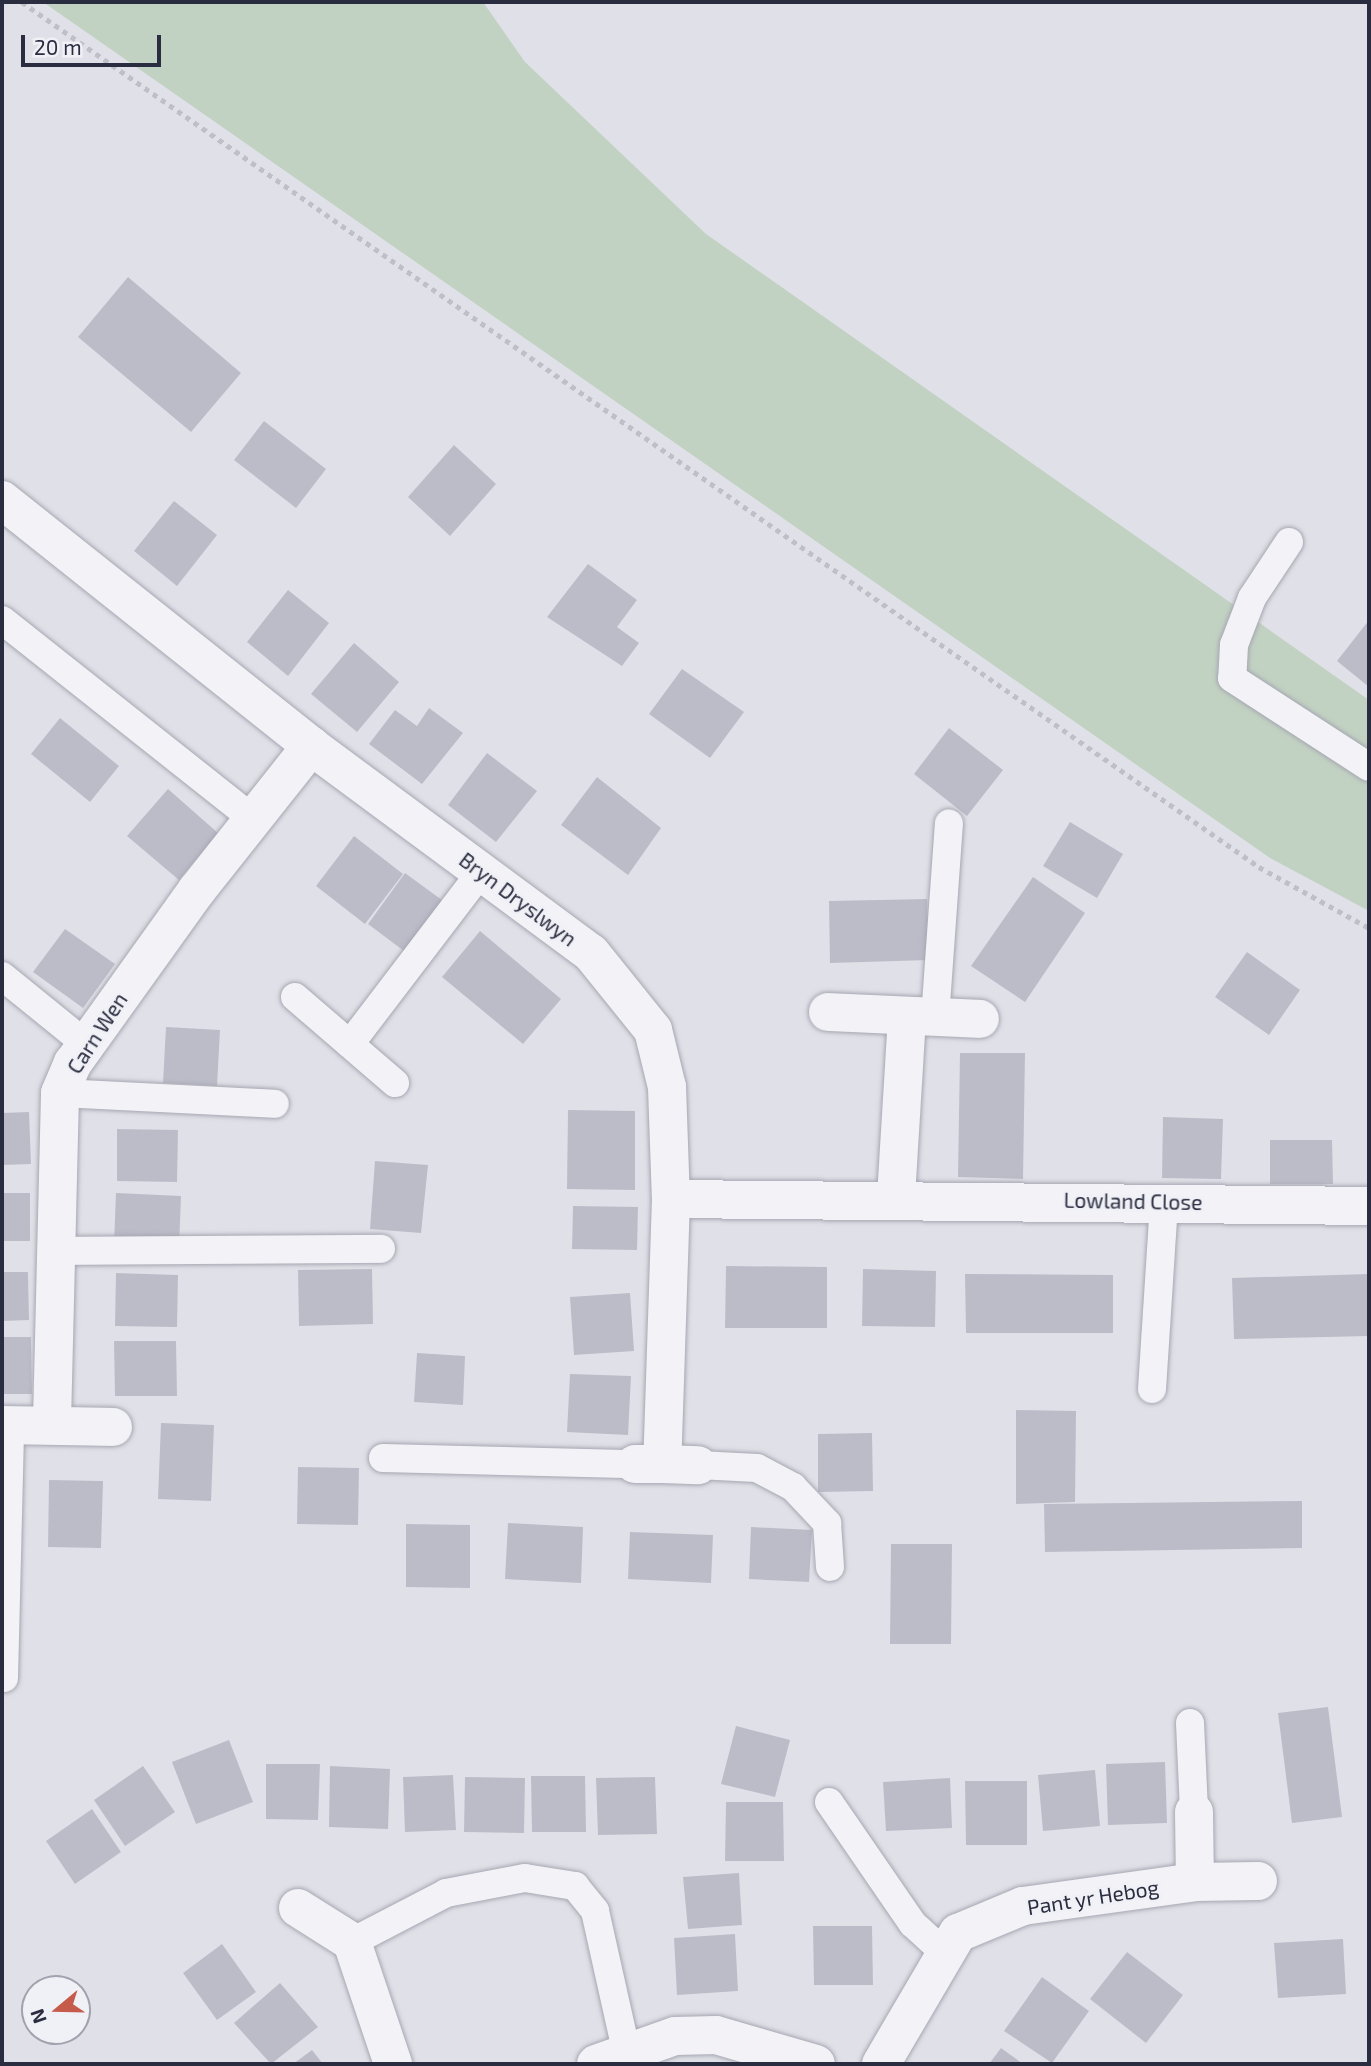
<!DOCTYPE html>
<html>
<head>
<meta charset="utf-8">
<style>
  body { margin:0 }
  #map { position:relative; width:1371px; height:2066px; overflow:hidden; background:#e0e1e8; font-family:"Exo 2",sans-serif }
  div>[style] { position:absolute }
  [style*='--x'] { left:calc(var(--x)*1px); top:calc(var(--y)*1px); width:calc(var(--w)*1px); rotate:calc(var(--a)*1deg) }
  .green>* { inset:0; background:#c2d2c2 }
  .building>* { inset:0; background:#bbbcc8 }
  .path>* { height:4.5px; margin-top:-2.25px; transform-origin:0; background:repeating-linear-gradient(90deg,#bfbfc7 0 5px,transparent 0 10px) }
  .roads { filter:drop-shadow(0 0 2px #a6a7b2) drop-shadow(0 0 2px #a6a7b2) }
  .service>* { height:28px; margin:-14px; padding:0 14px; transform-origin:14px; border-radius:14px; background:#f3f3f7 }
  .minor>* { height:38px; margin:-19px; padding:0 19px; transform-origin:19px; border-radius:19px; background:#f3f3f7 }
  span { translate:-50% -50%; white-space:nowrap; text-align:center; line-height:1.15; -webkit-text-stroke:6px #f0f1f6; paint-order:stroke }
  .street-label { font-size:21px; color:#2a2c3f }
  .frame { position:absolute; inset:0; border:4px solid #2a2c3f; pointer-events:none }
  .north { position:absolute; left:21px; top:1975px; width:70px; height:70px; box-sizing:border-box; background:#f0f1f6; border:2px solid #a1a2ad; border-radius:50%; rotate:251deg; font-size:19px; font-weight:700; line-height:28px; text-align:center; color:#2a2c3f }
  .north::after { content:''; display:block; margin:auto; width:24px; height:32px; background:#c65b4c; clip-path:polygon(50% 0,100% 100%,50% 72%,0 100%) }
  .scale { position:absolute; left:21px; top:35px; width:140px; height:32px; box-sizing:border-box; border:4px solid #2a2c3f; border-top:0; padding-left:9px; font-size:21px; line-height:24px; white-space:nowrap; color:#2a2c3f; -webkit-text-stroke:5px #f0f1f6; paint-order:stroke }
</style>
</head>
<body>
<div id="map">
  <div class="green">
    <div style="clip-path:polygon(43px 2px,483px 2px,525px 62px,706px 234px,1369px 700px,1369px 911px,1270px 858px)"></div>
  </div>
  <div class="building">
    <div style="clip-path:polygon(128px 277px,241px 373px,191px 432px,78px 337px)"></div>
    <div style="clip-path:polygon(264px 421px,326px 469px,296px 508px,234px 460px)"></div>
    <div style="clip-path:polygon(454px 445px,496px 484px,450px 536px,408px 497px)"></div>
    <div style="clip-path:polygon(174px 501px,217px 535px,177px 586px,134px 551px)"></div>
    <div style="clip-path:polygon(588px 564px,637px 600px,617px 627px,639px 643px,622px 666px,547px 617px)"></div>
    <div style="clip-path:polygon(288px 590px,329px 623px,288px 676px,247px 642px)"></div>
    <div style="clip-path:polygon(1369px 620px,1369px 687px,1337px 661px)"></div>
    <div style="clip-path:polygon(354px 643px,399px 682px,357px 732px,311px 694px)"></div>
    <div style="clip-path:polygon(682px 669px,744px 712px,710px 758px,649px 714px)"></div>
    <div style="clip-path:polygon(429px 708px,463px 733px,422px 784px,369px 744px,395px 710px,417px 726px)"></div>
    <div style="clip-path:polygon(60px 718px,119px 766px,90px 802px,31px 754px)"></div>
    <div style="clip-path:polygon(949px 728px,1003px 770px,967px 816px,914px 774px)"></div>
    <div style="clip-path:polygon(487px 753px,537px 791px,496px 842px,448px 805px)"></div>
    <div style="clip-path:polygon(597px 777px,661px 828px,628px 875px,561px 825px)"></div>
    <div style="clip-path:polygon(168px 789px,218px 833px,179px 880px,127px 836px)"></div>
    <div style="clip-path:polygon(1070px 822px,1123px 854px,1097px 898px,1043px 866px)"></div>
    <div style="clip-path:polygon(354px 836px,403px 874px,365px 924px,316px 886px)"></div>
    <div style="clip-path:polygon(405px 873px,446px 903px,408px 954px,368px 924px)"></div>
    <div style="clip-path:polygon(1033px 877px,1085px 913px,1025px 1002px,971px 966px)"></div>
    <div style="clip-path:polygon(927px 899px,929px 960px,830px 963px,829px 901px)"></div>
    <div style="clip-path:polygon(65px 929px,115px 964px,83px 1008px,33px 972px)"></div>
    <div style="clip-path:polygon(480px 931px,561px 999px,523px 1044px,442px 977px)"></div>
    <div style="clip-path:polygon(1247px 952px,1300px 990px,1269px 1035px,1215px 997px)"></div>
    <div style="clip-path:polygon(166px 1027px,220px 1030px,217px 1086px,163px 1083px)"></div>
    <div style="clip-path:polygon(960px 1053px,1025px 1053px,1023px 1179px,958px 1177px)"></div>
    <div style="clip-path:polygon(568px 1110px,635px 1111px,635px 1190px,567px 1189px)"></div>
    <div style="clip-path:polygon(29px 1112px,31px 1164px,2px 1165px,2px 1113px)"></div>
    <div style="clip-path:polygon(1163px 1117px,1223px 1119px,1221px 1179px,1162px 1178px)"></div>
    <div style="clip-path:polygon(117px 1129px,178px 1130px,177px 1182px,117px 1181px)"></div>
    <div style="clip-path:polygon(1270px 1140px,1332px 1140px,1333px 1184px,1270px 1184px)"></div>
    <div style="clip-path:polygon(375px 1161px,428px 1165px,421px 1233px,370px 1229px)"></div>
    <div style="clip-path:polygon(2px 1193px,30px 1193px,30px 1241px,2px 1241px)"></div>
    <div style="clip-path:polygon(116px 1193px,181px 1196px,179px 1246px,114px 1244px)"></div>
    <div style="clip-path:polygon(573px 1206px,638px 1207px,637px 1250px,572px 1249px)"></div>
    <div style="clip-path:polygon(726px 1266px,827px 1267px,827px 1328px,725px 1328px)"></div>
    <div style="clip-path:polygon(372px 1269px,373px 1324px,299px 1326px,298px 1270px)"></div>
    <div style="clip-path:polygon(863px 1269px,936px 1271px,935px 1327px,862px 1326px)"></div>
    <div style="clip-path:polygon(2px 1272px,28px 1272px,29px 1320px,2px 1321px)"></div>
    <div style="clip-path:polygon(116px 1273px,178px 1275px,177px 1327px,115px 1326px)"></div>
    <div style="clip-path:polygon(965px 1274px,1113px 1275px,1113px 1333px,966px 1333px)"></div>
    <div style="clip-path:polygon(1369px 1274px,1369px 1336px,1234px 1339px,1232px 1278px)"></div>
    <div style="clip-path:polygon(630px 1293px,634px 1351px,574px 1355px,570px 1297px)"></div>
    <div style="clip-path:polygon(2px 1337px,31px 1337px,32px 1394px,2px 1394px)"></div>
    <div style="clip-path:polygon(114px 1341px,176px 1341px,177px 1396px,115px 1396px)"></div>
    <div style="clip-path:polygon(417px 1353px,465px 1356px,463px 1405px,414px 1402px)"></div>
    <div style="clip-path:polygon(570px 1374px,631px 1376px,628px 1435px,567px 1432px)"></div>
    <div style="clip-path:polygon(1016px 1410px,1076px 1411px,1075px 1502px,1016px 1504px)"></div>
    <div style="clip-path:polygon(161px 1423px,214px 1425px,211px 1501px,158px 1499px)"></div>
    <div style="clip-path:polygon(872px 1433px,873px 1491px,818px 1492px,818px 1434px)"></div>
    <div style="clip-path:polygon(298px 1467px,359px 1468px,358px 1525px,297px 1524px)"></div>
    <div style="clip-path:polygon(49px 1480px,103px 1481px,101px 1548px,48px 1547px)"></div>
    <div style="clip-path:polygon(1302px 1501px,1302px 1548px,1045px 1552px,1044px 1504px)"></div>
    <div style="clip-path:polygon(508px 1523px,583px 1527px,581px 1583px,505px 1579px)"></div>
    <div style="clip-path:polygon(406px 1524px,470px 1525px,470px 1588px,406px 1587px)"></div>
    <div style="clip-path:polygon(751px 1527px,812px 1530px,809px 1582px,749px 1579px)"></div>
    <div style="clip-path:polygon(630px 1532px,713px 1535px,711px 1583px,628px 1579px)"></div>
    <div style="clip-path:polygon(891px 1544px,952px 1544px,951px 1644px,890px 1644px)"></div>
    <div style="clip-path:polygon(1328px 1707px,1342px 1817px,1292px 1823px,1278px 1713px)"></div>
    <div style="clip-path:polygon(736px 1726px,790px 1740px,775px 1797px,721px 1784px)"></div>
    <div style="clip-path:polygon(229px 1740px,253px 1802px,196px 1824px,172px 1762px)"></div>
    <div style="clip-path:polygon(1165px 1762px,1167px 1823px,1108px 1825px,1106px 1764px)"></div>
    <div style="clip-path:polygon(266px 1764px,320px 1764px,318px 1820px,266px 1819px)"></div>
    <div style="clip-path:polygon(143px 1766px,175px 1812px,125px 1846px,94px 1800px)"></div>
    <div style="clip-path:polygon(330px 1766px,390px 1769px,388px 1829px,329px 1827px)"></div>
    <div style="clip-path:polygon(1095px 1770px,1100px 1826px,1043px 1831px,1038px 1775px)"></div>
    <div style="clip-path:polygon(453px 1775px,456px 1830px,405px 1832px,403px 1777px)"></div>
    <div style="clip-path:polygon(531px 1776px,585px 1776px,586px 1832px,532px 1832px)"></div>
    <div style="clip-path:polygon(465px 1777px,525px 1778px,524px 1833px,464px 1832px)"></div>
    <div style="clip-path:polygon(655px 1777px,657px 1834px,598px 1835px,596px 1778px)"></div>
    <div style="clip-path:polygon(950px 1778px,952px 1828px,886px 1831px,883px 1782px)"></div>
    <div style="clip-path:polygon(965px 1781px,1027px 1781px,1027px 1845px,966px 1845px)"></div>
    <div style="clip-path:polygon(726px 1802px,783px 1802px,784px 1861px,725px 1861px)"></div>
    <div style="clip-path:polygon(92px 1809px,121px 1852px,75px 1884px,46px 1841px)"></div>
    <div style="clip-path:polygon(739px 1873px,742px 1925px,688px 1929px,683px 1877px)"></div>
    <div style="clip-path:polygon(813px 1926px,872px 1926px,873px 1985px,814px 1985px)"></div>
    <div style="clip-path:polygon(735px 1934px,738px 1991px,677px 1995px,674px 1938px)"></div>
    <div style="clip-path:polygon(1343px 1939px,1346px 1994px,1278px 1998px,1274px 1943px)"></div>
    <div style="clip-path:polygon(222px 1944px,256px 1992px,217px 2020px,183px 1973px)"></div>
    <div style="clip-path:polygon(1127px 1952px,1183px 1995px,1146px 2043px,1090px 1999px)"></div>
    <div style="clip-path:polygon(1042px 1977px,1089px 2011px,1052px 2063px,1004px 2031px)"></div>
    <div style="clip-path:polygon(280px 1983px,318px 2027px,271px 2064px,234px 2023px)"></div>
    <div style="clip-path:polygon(1001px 2048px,1023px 2064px,989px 2064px)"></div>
    <div style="clip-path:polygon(312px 2050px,323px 2064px,293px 2064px)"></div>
  </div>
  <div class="path">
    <div style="--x:22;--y:2;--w:1509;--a:34.96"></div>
    <div style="--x:1259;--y:867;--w:126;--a:29"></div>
  </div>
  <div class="roads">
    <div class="service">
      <div style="--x:1289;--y:542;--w:67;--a:123.5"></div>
      <div style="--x:1252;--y:598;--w:50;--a:111"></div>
      <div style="--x:1234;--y:645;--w:33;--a:93"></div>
      <div style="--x:1232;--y:678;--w:163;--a:33"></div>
      <div style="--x:2;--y:620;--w:320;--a:38.4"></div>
      <div style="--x:2;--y:976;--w:108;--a:39"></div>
      <div style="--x:295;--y:997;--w:132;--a:40.7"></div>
      <div style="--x:935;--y:1018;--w:195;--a:-85.9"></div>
      <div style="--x:350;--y:1044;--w:216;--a:-52.7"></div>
      <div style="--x:60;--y:1093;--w:215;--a:2.9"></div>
      <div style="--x:56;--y:1251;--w:325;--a:-0.4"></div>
      <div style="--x:1152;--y:1389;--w:187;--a:-86.3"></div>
      <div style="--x:383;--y:1458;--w:252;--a:1.4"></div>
      <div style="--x:698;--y:1465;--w:59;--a:2.9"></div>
      <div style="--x:757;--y:1468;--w:41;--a:27.8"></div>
      <div style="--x:793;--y:1487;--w:50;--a:46.6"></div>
      <div style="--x:827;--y:1523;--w:44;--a:86.1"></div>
      <div style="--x:4;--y:1678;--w:253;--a:-88.6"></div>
      <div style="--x:1190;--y:1723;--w:89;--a:87.4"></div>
      <div style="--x:829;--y:1802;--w:148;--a:55.5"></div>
      <div style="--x:913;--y:1924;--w:45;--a:42.3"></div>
      <div style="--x:352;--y:1942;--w:106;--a:-27.5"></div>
      <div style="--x:446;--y:1893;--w:80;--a:-10.8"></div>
      <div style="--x:525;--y:1878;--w:51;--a:9.1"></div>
      <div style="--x:575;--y:1886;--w:32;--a:51"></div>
      <div style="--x:595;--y:1911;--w:142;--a:77.4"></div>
    </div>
    <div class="minor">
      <div style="--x:2;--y:500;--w:395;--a:38.5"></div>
      <div style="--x:311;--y:746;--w:348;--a:36.5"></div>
      <div style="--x:591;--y:953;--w:99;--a:51.2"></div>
      <div style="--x:653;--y:1030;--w:59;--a:76.2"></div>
      <div style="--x:667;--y:1087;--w:112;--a:88"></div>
      <div style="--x:671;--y:1199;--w:265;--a:91.9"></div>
      <div style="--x:662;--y:1464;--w:27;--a:180"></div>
      <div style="--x:828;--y:1012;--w:152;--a:2.6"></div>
      <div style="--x:896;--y:1197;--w:180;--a:-86.5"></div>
      <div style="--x:671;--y:1199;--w:698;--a:0.57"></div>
      <div style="--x:52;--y:1422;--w:329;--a:-88.6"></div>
      <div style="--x:60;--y:1093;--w:33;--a:-67"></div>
      <div style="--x:73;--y:1063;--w:213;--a:-54.4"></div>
      <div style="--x:197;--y:890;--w:184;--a:-51.6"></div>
      <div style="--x:2;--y:1425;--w:111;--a:1"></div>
      <div style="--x:662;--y:1464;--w:36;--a:2"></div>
      <div style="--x:1194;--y:1812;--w:70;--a:89.2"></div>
      <div style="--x:298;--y:1908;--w:64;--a:32.2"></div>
      <div style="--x:352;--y:1942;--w:129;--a:71.4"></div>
      <div style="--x:596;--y:2064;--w:84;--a:-19.5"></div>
      <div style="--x:675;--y:2036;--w:41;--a:-1.4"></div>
      <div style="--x:716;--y:2035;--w:104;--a:16.2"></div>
      <div style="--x:881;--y:2064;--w:152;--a:-59.6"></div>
      <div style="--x:958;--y:1933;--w:70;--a:-22.6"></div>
      <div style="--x:1023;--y:1906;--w:174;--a:-7.9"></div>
      <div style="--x:1195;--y:1882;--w:63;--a:-0.9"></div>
    </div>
  </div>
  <div class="street-label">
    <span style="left:518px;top:899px;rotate:37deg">Bryn Dryslwyn</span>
    <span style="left:97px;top:1033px;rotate:-57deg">Carn Wen</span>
    <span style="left:1133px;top:1201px;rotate:1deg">Lowland Close</span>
    <span style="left:1093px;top:1897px;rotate:-9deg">Pant yr Hebog</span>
  </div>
  <div class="frame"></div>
  <div class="north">N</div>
  <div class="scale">20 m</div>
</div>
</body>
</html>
